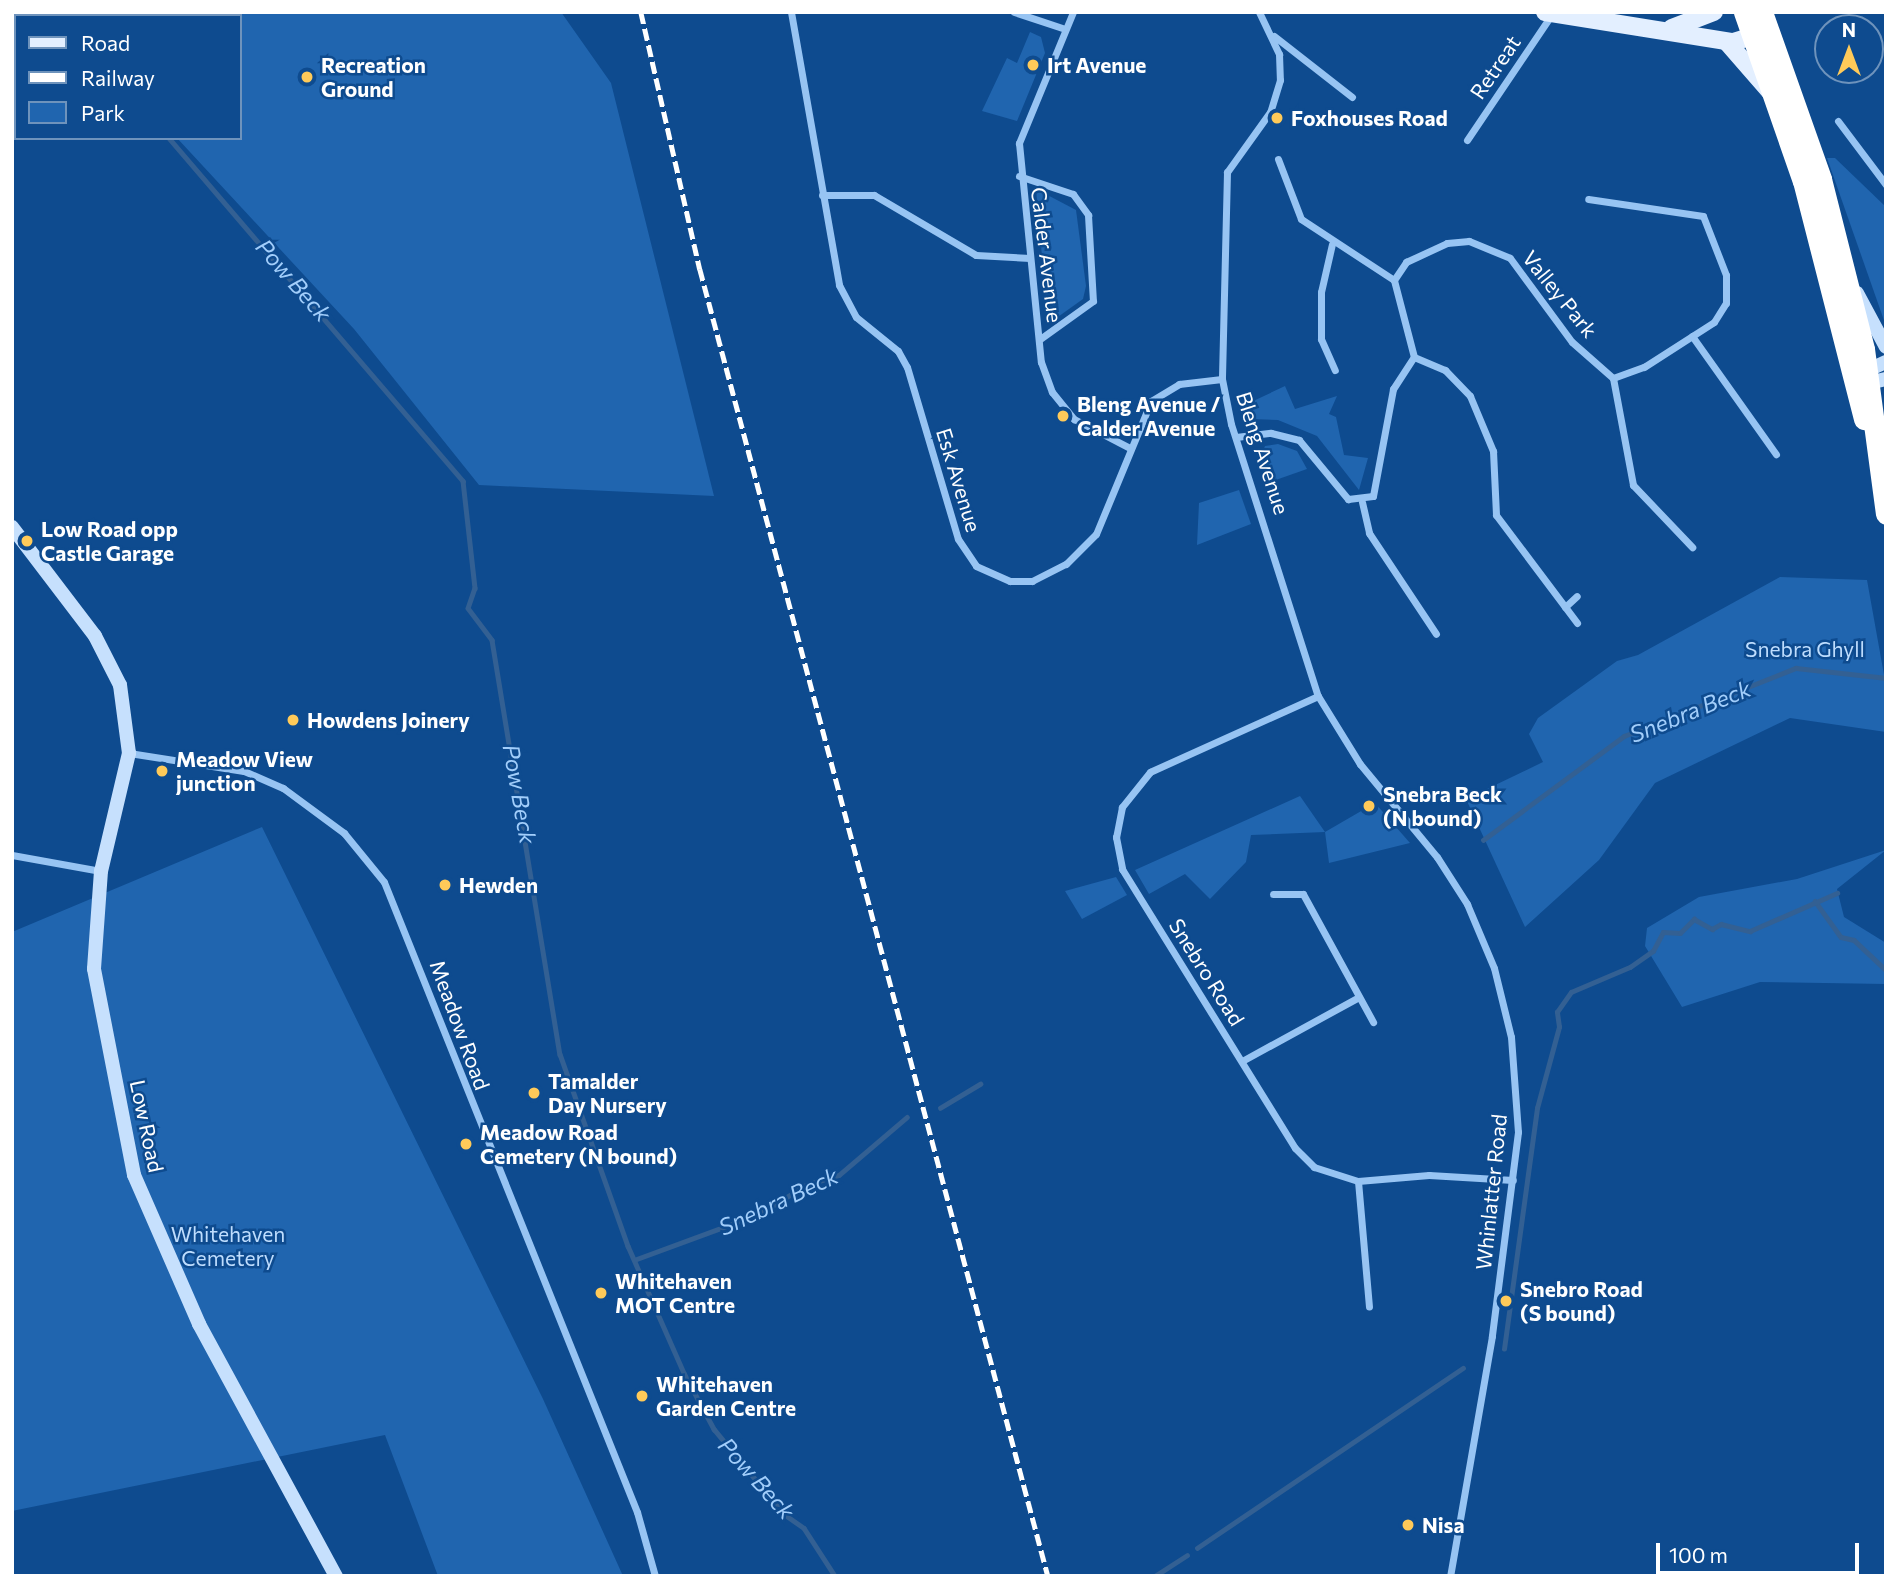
<!DOCTYPE html>
<html>
<head>
<meta charset="utf-8">
<style>
  body { margin:0 }
  #map { position:relative; width:1898px; height:1588px; overflow:hidden; background:#0e4b8f; font-family:Commissioner,sans-serif }
  div>[style] { position:absolute }
  [style*='--x'] { left:calc(var(--x)*1px); top:calc(var(--y)*1px); width:calc(var(--w)*1px); rotate:calc(var(--a)*1deg) }
  .green>* { inset:0; background:#2065af }
  .stream>* { height:4.5px; margin:-2.25px; padding:0 2.25px; transform-origin:2.25px; border-radius:2.25px; background:#336093 }
  .street>* { height:7px; margin:-3.5px; padding:0 3.5px; transform-origin:3.5px; border-radius:3.5px; background:#97c4f3 }
  .secondary>* { height:14px; margin:-7px; padding:0 7px; transform-origin:7px; border-radius:7px; background:#c6e0fd }
  .primary>* { height:18px; margin:-9px; padding:0 9px; transform-origin:9px; border-radius:9px; background:#e3efff }
  .highway>* { height:21px; margin:-10.5px; padding:0 10.5px; transform-origin:10.5px; border-radius:10.5px; background:#fff }
  .rail>* { height:4.5px; margin-top:-2.25px; transform-origin:0; background:repeating-linear-gradient(90deg,#fff 0 12px,transparent 0 17px) }
  .dots>* { width:19px; height:19px; translate:-50% -50%; box-sizing:border-box; border:4px solid #0e4b8f; border-radius:50% }
  span { translate:-50% -50%; white-space:nowrap; text-align:center; line-height:1.15; -webkit-text-stroke:5px #0e4b8f; paint-order:stroke }
  .poi-label { font-size:21px; color:#fff; font-weight:700 }
  .left { translate:0 -50%; text-align:left }
  .street-label { font-size:21px; color:#fff }
  .park-label { font-size:21px; color:#beddfe }
  .water-label { font-size:23px; color:#a2cefb; font-style:italic }
  .frame { position:absolute; inset:0; border:14px solid #fff; pointer-events:none }
  .legend { position:absolute; left:14px; top:14px; width:228px; height:126px; box-sizing:border-box; background:#0e4b8f; border:2px solid #6e93bc; margin:0; padding:9px 12px; list-style:none; font-size:21px; color:#fff }
  .legend li { display:flex; align-items:center; gap:14px; height:35px }
  .legend b { width:35px; border:2px solid #6e93bc }
  .north { position:absolute; left:1814px; top:14px; width:70px; height:70px; box-sizing:border-box; background:#0e4b8f; border:2px solid #6e93bc; border-radius:50%; rotate:0deg; font-size:19px; font-weight:700; line-height:28px; text-align:center; color:#fff }
  .north::after { content:''; display:block; margin:auto; width:24px; height:32px; background:#ffca59; clip-path:polygon(50% 0,100% 100%,50% 72%,0 100%) }
  .scale { position:absolute; left:1656px; top:1543px; width:203px; height:32px; box-sizing:border-box; border:4px solid #fff; border-top:0; padding-left:9px; font-size:21px; line-height:24px; white-space:nowrap; color:#fff; -webkit-text-stroke:5px #0e4b8f; paint-order:stroke }
</style>
</head>
<body>
<div id="map">
  <div class="green">
    <div style="clip-path:polygon(60px 12px,561px 12px,611px 83px,714px 496px,479px 485px,354px 329px,177px 138px,240px 138px,240px 16px)"></div>
    <div style="clip-path:polygon(1030px 32px,1041px 37px,1045px 53px,1017px 121px,982px 111px,1007px 58px,1017px 63px)"></div>
    <div style="clip-path:polygon(1827px 158px,1835px 158px,1886px 207px,1886px 326px)"></div>
    <div style="clip-path:polygon(1036px 189px,1076px 210px,1086px 286px,1083px 299px,1048px 324px)"></div>
    <div style="clip-path:polygon(1285px 386px,1295px 409px,1337px 396px,1329px 414px,1336px 417px,1344px 455px,1368px 458px,1359px 490px,1317px 436px,1278px 420px,1251px 419px,1249px 403px)"></div>
    <div style="clip-path:polygon(1278px 444px,1297px 451px,1307px 469px,1270px 482px,1261px 456px,1265px 446px)"></div>
    <div style="clip-path:polygon(1239px 490px,1251px 524px,1197px 545px,1199px 503px)"></div>
    <div style="clip-path:polygon(1780px 577px,1867px 580px,1886px 686px,1886px 732px,1790px 718px,1655px 783px,1599px 860px,1525px 927px,1466px 799px,1543px 762px,1529px 734px,1538px 718px,1617px 661px,1638px 655px)"></div>
    <div style="clip-path:polygon(1300px 796px,1325px 832px,1375px 803px,1410px 843px,1329px 863px,1325px 832px,1251px 835px,1246px 862px,1210px 899px,1185px 874px,1149px 894px,1135px 870px)"></div>
    <div style="clip-path:polygon(262px 827px,543px 1399px,623px 1576px,438px 1576px,385px 1435px,12px 1511px,12px 932px)"></div>
    <div style="clip-path:polygon(1886px 850px,1837px 889px,1844px 917px,1886px 943px,1886px 984px,1760px 982px,1682px 1007px,1645px 946px,1647px 928px,1699px 897px,1797px 879px)"></div>
    <div style="clip-path:polygon(1116px 877px,1127px 895px,1082px 919px,1065px 891px)"></div>
  </div>
  <div class="stream">
    <div style="--x:56;--y:12;--w:5;--a:53"></div>
    <div style="--x:169;--y:138;--w:452;--a:49.4"></div>
    <div style="--x:463;--y:481;--w:108;--a:83.6"></div>
    <div style="--x:475;--y:588;--w:21;--a:109"></div>
    <div style="--x:468;--y:608;--w:40;--a:53"></div>
    <div style="--x:492;--y:640;--w:420;--a:80.7"></div>
    <div style="--x:560;--y:1054;--w:204;--a:70.5"></div>
    <div style="--x:628;--y:1246;--w:139;--a:66.2"></div>
    <div style="--x:684;--y:1373;--w:64;--a:61.8"></div>
    <div style="--x:714;--y:1429;--w:110;--a:50.5"></div>
    <div style="--x:784;--y:1514;--w:24;--a:35"></div>
    <div style="--x:804;--y:1528;--w:57;--a:57.1"></div>
    <div style="--x:1483;--y:840;--w:175;--a:-36.4"></div>
    <div style="--x:1624;--y:736;--w:185;--a:-21.6"></div>
    <div style="--x:1796;--y:668;--w:91;--a:6.3"></div>
    <div style="--x:1815;--y:901;--w:44;--a:54.2"></div>
    <div style="--x:1841;--y:937;--w:13;--a:13"></div>
    <div style="--x:1854;--y:940;--w:44;--a:43.2"></div>
    <div style="--x:940;--y:1108;--w:47;--a:-31"></div>
    <div style="--x:634;--y:1260;--w:133;--a:-20.2"></div>
    <div style="--x:759;--y:1214;--w:55;--a:-31.7"></div>
    <div style="--x:806;--y:1185;--w:34;--a:-17"></div>
    <div style="--x:839;--y:1175;--w:89;--a:-40.5"></div>
    <div style="--x:1504;--y:1349;--w:243;--a:-82.2"></div>
    <div style="--x:1537;--y:1108;--w:84;--a:-74.8"></div>
    <div style="--x:1559;--y:1027;--w:15;--a:-98"></div>
    <div style="--x:1557;--y:1012;--w:24;--a:-55"></div>
    <div style="--x:1571;--y:992;--w:64;--a:-23"></div>
    <div style="--x:1630;--y:967;--w:28;--a:-35"></div>
    <div style="--x:1653;--y:951;--w:21;--a:-62"></div>
    <div style="--x:1663;--y:932;--w:17;--a:3"></div>
    <div style="--x:1680;--y:933;--w:20;--a:-45"></div>
    <div style="--x:1694;--y:919;--w:21;--a:29"></div>
    <div style="--x:1712;--y:929;--w:10;--a:-29"></div>
    <div style="--x:1721;--y:924;--w:30;--a:14"></div>
    <div style="--x:1750;--y:931;--w:95;--a:-23.6"></div>
    <div style="--x:1197;--y:1548;--w:321;--a:-34.1"></div>
    <div style="--x:1155;--y:1576;--w:38;--a:-33"></div>
  </div>
  <div class="street">
    <div style="--x:791;--y:12;--w:277;--a:80"></div>
    <div style="--x:839;--y:285;--w:36;--a:62"></div>
    <div style="--x:856;--y:317;--w:54;--a:39"></div>
    <div style="--x:898;--y:351;--w:18;--a:61"></div>
    <div style="--x:907;--y:367;--w:179;--a:73.5"></div>
    <div style="--x:958;--y:539;--w:32;--a:56"></div>
    <div style="--x:976;--y:566;--w:37;--a:24"></div>
    <div style="--x:1010;--y:581;--w:22;--a:0"></div>
    <div style="--x:1032;--y:581;--w:38;--a:-27"></div>
    <div style="--x:1066;--y:564;--w:42;--a:-45"></div>
    <div style="--x:1096;--y:534;--w:144;--a:-67.5"></div>
    <div style="--x:1151;--y:401;--w:33;--a:-31"></div>
    <div style="--x:1179;--y:384;--w:43;--a:-6.6"></div>
    <div style="--x:1014;--y:12;--w:54;--a:18.4"></div>
    <div style="--x:1073;--y:12;--w:142;--a:112.4"></div>
    <div style="--x:1019;--y:143;--w:220;--a:84.3"></div>
    <div style="--x:1041;--y:362;--w:32;--a:70"></div>
    <div style="--x:1052;--y:392;--w:35;--a:51"></div>
    <div style="--x:1074;--y:419;--w:61;--a:27.4"></div>
    <div style="--x:1259;--y:12;--w:47;--a:64.5"></div>
    <div style="--x:1279;--y:54;--w:26;--a:88"></div>
    <div style="--x:1280;--y:80;--w:34;--a:107"></div>
    <div style="--x:1270;--y:112;--w:74;--a:125.6"></div>
    <div style="--x:1227;--y:172;--w:207;--a:91.4"></div>
    <div style="--x:1222;--y:379;--w:46;--a:78.7"></div>
    <div style="--x:1231;--y:424;--w:286;--a:72.3"></div>
    <div style="--x:1318;--y:696;--w:80;--a:58.3"></div>
    <div style="--x:1360;--y:764;--w:121;--a:50.4"></div>
    <div style="--x:1437;--y:857;--w:56;--a:57.4"></div>
    <div style="--x:1467;--y:904;--w:69;--a:67.1"></div>
    <div style="--x:1494;--y:968;--w:71;--a:76.2"></div>
    <div style="--x:1511;--y:1037;--w:95;--a:85.8"></div>
    <div style="--x:1518;--y:1132;--w:206;--a:97.3"></div>
    <div style="--x:1492;--y:1336;--w:244;--a:99.9"></div>
    <div style="--x:1274;--y:36;--w:99;--a:38"></div>
    <div style="--x:1838;--y:121;--w:80;--a:53.1"></div>
    <div style="--x:1467;--y:140;--w:152;--a:-56"></div>
    <div style="--x:1278;--y:159;--w:64;--a:69"></div>
    <div style="--x:1301;--y:219;--w:111;--a:33.3"></div>
    <div style="--x:1019;--y:176;--w:57;--a:18.4"></div>
    <div style="--x:1073;--y:194;--w:26;--a:54"></div>
    <div style="--x:1088;--y:215;--w:86;--a:86.7"></div>
    <div style="--x:1093;--y:301;--w:65;--a:144.4"></div>
    <div style="--x:822;--y:195;--w:52;--a:0"></div>
    <div style="--x:874;--y:195;--w:118;--a:30.5"></div>
    <div style="--x:976;--y:255;--w:54;--a:3.2"></div>
    <div style="--x:1332;--y:244;--w:49;--a:102.9"></div>
    <div style="--x:1321;--y:292;--w:47;--a:90"></div>
    <div style="--x:1321;--y:339;--w:34;--a:66"></div>
    <div style="--x:1692;--y:336;--w:145;--a:54.6"></div>
    <div style="--x:1414;--y:357;--w:34;--a:23"></div>
    <div style="--x:1445;--y:370;--w:36;--a:46"></div>
    <div style="--x:1470;--y:396;--w:60;--a:67.3"></div>
    <div style="--x:1493;--y:451;--w:64;--a:87.3"></div>
    <div style="--x:1496;--y:515;--w:135;--a:53.1"></div>
    <div style="--x:1613;--y:378;--w:109;--a:79.4"></div>
    <div style="--x:1633;--y:485;--w:86;--a:46.4"></div>
    <div style="--x:1236;--y:437;--w:35;--a:-7"></div>
    <div style="--x:1271;--y:433;--w:29;--a:14"></div>
    <div style="--x:1299;--y:440;--w:77;--a:50.3"></div>
    <div style="--x:1348;--y:499;--w:25;--a:-7"></div>
    <div style="--x:1373;--y:496;--w:109;--a:-79.4"></div>
    <div style="--x:1393;--y:389;--w:38;--a:-57"></div>
    <div style="--x:1414;--y:357;--w:80;--a:-104.6"></div>
    <div style="--x:1394;--y:280;--w:22;--a:-56"></div>
    <div style="--x:1406;--y:262;--w:45;--a:-24.9"></div>
    <div style="--x:1447;--y:243;--w:22;--a:-5"></div>
    <div style="--x:1469;--y:241;--w:44;--a:22.5"></div>
    <div style="--x:1510;--y:258;--w:104;--a:53.6"></div>
    <div style="--x:1572;--y:342;--w:55;--a:41.3"></div>
    <div style="--x:1613;--y:378;--w:33;--a:-20"></div>
    <div style="--x:1644;--y:367;--w:83;--a:-32.7"></div>
    <div style="--x:1714;--y:322;--w:22;--a:-58"></div>
    <div style="--x:1726;--y:303;--w:28;--a:-90"></div>
    <div style="--x:1726;--y:275;--w:63;--a:-111.3"></div>
    <div style="--x:1703;--y:216;--w:116;--a:-171.6"></div>
    <div style="--x:1362;--y:502;--w:32;--a:77"></div>
    <div style="--x:1369;--y:533;--w:121;--a:56.4"></div>
    <div style="--x:1565;--y:607;--w:16;--a:-43"></div>
    <div style="--x:1318;--y:696;--w:184;--a:155.7"></div>
    <div style="--x:1150;--y:772;--w:45;--a:128.7"></div>
    <div style="--x:1122;--y:807;--w:31;--a:101"></div>
    <div style="--x:1116;--y:837;--w:33;--a:79"></div>
    <div style="--x:1122;--y:869;--w:328;--a:58.2"></div>
    <div style="--x:1295;--y:1148;--w:27;--a:45"></div>
    <div style="--x:1314;--y:1167;--w:46;--a:17.7"></div>
    <div style="--x:1358;--y:1181;--w:71;--a:-4.8"></div>
    <div style="--x:1429;--y:1175;--w:84;--a:3.4"></div>
    <div style="--x:129;--y:753;--w:116;--a:8.9"></div>
    <div style="--x:244;--y:771;--w:43;--a:23.6"></div>
    <div style="--x:283;--y:788;--w:76;--a:36.4"></div>
    <div style="--x:344;--y:833;--w:63;--a:50.8"></div>
    <div style="--x:384;--y:882;--w:679;--a:68.12"></div>
    <div style="--x:637;--y:1512;--w:66;--a:74.3"></div>
    <div style="--x:12;--y:855;--w:90;--a:10.2"></div>
    <div style="--x:1273;--y:894;--w:30;--a:0"></div>
    <div style="--x:1303;--y:894;--w:146;--a:61.3"></div>
    <div style="--x:1242;--y:1061;--w:131;--a:-28.7"></div>
    <div style="--x:1358;--y:1181;--w:126;--a:85"></div>
  </div>
  <div class="secondary">
    <div style="--x:1857;--y:293;--w:61;--a:61.8"></div>
    <div style="--x:1862;--y:373;--w:26;--a:-25"></div>
    <div style="--x:1860;--y:385;--w:27;--a:-13"></div>
    <div style="--x:12;--y:527;--w:137;--a:52.7"></div>
    <div style="--x:95;--y:636;--w:55;--a:63"></div>
    <div style="--x:120;--y:685;--w:69;--a:82.5"></div>
    <div style="--x:129;--y:753;--w:121;--a:103.3"></div>
    <div style="--x:101;--y:871;--w:98;--a:94.1"></div>
    <div style="--x:94;--y:969;--w:210;--a:79"></div>
    <div style="--x:134;--y:1175;--w:163;--a:66.4"></div>
    <div style="--x:199;--y:1324;--w:287;--a:61.5"></div>
  </div>
  <div class="primary">
    <div style="--x:1545;--y:12;--w:190;--a:9.1"></div>
    <div style="--x:1733;--y:42;--w:17;--a:-17"></div>
    <div style="--x:1749;--y:37;--w:16;--a:-63"></div>
    <div style="--x:1672;--y:28;--w:45;--a:-20.9"></div>
    <div style="--x:1727;--y:42;--w:70;--a:49"></div>
  </div>
  <div class="highway">
    <div style="--x:1744;--y:12;--w:179;--a:70.8"></div>
    <div style="--x:1803;--y:181;--w:246;--a:75.6"></div>
    <div style="--x:1762;--y:12;--w:177;--a:70.5"></div>
    <div style="--x:1821;--y:179;--w:175;--a:75.8"></div>
    <div style="--x:1864;--y:349;--w:166;--a:82.4"></div>
  </div>
  <div class="rail">
    <div style="--x:641;--y:12;--w:264;--a:77.1"></div>
    <div style="--x:700;--y:269;--w:1353;--a:75.09"></div>
  </div>
  <div class="dots">
    <div style="left:1033px;top:65px;background:#ffca59"></div>
    <div style="left:307px;top:77px;background:#ffca59"></div>
    <div style="left:1277px;top:118px;background:#ffca59"></div>
    <div style="left:1063px;top:416px;background:#ffca59"></div>
    <div style="left:27px;top:541px;background:#ffca59"></div>
    <div style="left:293px;top:720px;background:#ffca59"></div>
    <div style="left:162px;top:771px;background:#ffca59"></div>
    <div style="left:1369px;top:806px;background:#ffca59"></div>
    <div style="left:445px;top:885px;background:#ffca59"></div>
    <div style="left:534px;top:1093px;background:#ffca59"></div>
    <div style="left:466px;top:1144px;background:#ffca59"></div>
    <div style="left:601px;top:1293px;background:#ffca59"></div>
    <div style="left:1506px;top:1301px;background:#ffca59"></div>
    <div style="left:642px;top:1396px;background:#ffca59"></div>
    <div style="left:1408px;top:1525px;background:#ffca59"></div>
  </div>
  <div class="poi-label">
    <span class="left" style="left:321px;top:77px">Recreation<br>Ground</span>
    <span class="left" style="left:1047px;top:65px">Irt Avenue</span>
    <span class="left" style="left:1291px;top:118px">Foxhouses Road</span>
    <span class="left" style="left:1077px;top:416px">Bleng Avenue /<br>Calder Avenue</span>
    <span class="left" style="left:41px;top:541px">Low Road opp<br>Castle Garage</span>
    <span class="left" style="left:307px;top:720px">Howdens Joinery</span>
    <span class="left" style="left:176px;top:771px">Meadow View<br>junction</span>
    <span class="left" style="left:1383px;top:806px">Snebra Beck<br>(N bound)</span>
    <span class="left" style="left:459px;top:885px">Hewden</span>
    <span class="left" style="left:548px;top:1093px">Tamalder<br>Day Nursery</span>
    <span class="left" style="left:480px;top:1144px">Meadow Road<br>Cemetery (N bound)</span>
    <span class="left" style="left:615px;top:1293px">Whitehaven<br>MOT Centre</span>
    <span class="left" style="left:1520px;top:1301px">Snebro Road<br>(S bound)</span>
    <span class="left" style="left:656px;top:1396px">Whitehaven<br>Garden Centre</span>
    <span class="left" style="left:1422px;top:1525px">Nisa</span>
  </div>
  <div class="street-label">
    <span style="left:1495px;top:67px;rotate:-56deg">Retreat</span>
    <span style="left:1047px;top:255px;rotate:83deg">Calder Avenue</span>
    <span style="left:1560px;top:294px;rotate:51deg">Valley Park</span>
    <span style="left:1263px;top:453px;rotate:72deg">Bleng Avenue</span>
    <span style="left:959px;top:480px;rotate:73deg">Esk Avenue</span>
    <span style="left:1207px;top:972px;rotate:58deg">Snebro Road</span>
    <span style="left:460px;top:1025px;rotate:70deg">Meadow Road</span>
    <span style="left:147px;top:1126px;rotate:78deg">Low Road</span>
    <span style="left:1491px;top:1192px;rotate:-84deg">Whinlatter Road</span>
  </div>
  <div class="park-label">
    <span style="left:1805px;top:649px">Snebra Ghyll</span>
    <span style="left:228px;top:1246px">Whitehaven<br>Cemetery</span>
  </div>
  <div class="water-label">
    <span style="left:294px;top:280px;rotate:49deg">Pow Beck</span>
    <span style="left:1690px;top:711px;rotate:-22deg">Snebra Beck</span>
    <span style="left:520px;top:794px;rotate:80deg">Pow Beck</span>
    <span style="left:778px;top:1201px;rotate:-25deg">Snebra Beck</span>
    <span style="left:757px;top:1478px;rotate:48deg">Pow Beck</span>
  </div>
  <div class="frame"></div>
  <ul class="legend">
  <li><b style="height:9px;background:#e3efff"></b>Road</li>
  <li><b style="height:9px;background:#fff"></b>Railway</li>
  <li><b style="height:19px;background:#2065af"></b>Park</li>
  </ul>
  <div class="north">N</div>
  <div class="scale">100 m</div>
</div>
</body>
</html>
